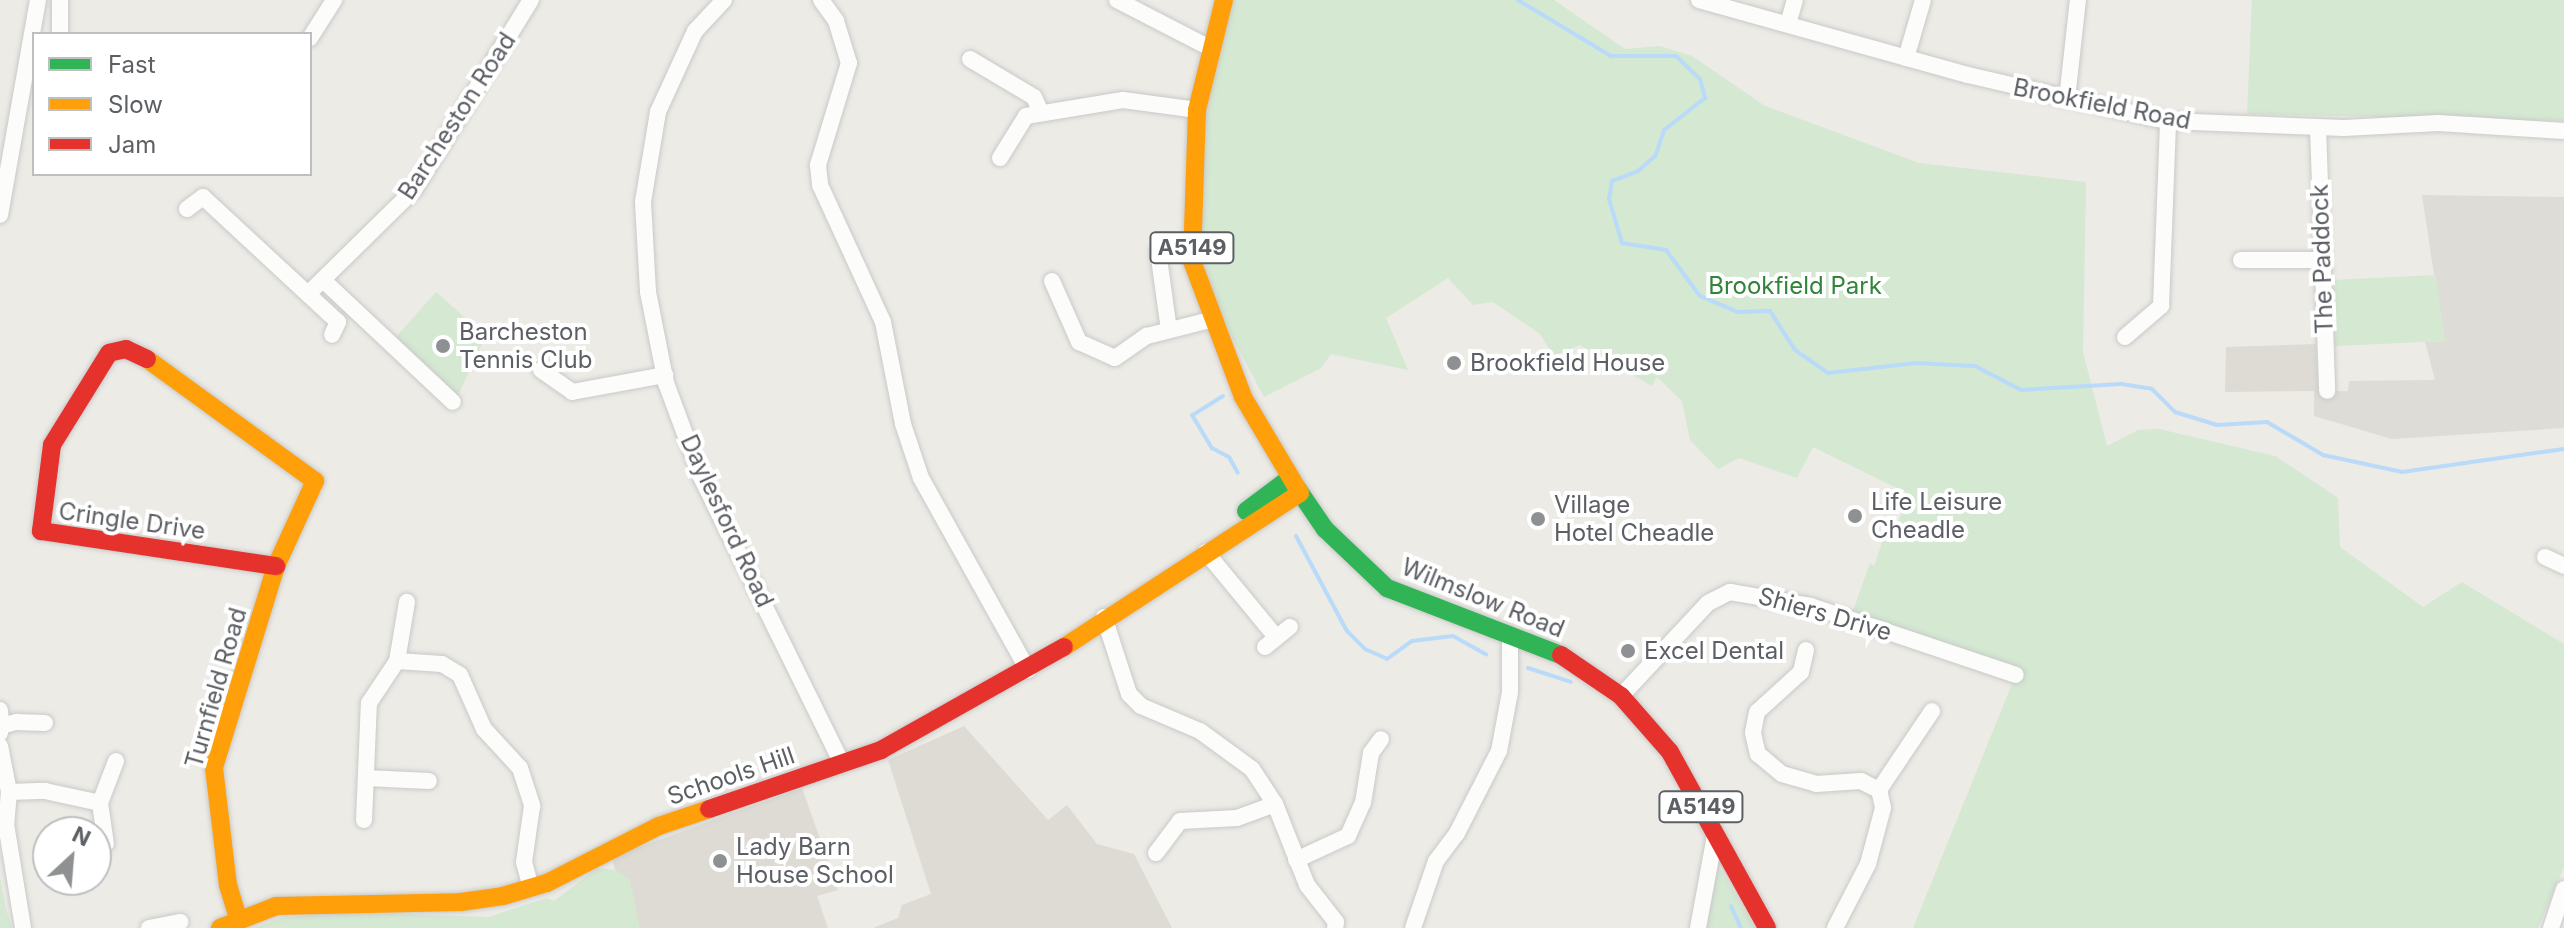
<!DOCTYPE html>
<html>
<head>
<meta charset="utf-8">
<style>
  body { margin:0 }
  #map { position:relative; width:2564px; height:928px; overflow:hidden; background:#ecebe6; font-family:Inter,sans-serif }
  div>[style] { position:absolute }
  [style*='--x'] { left:calc(var(--x)*1px); top:calc(var(--y)*1px); width:calc(var(--w)*1px); rotate:calc(var(--a)*1deg) }
  .industrial>* { inset:0; background:#dddcd7 }
  .education>* { inset:0; background:#dddbd4 }
  .green>* { inset:0; background:#d4e8d2 }
  .stream>* { height:4px; margin:-2px; padding:0 2px; transform-origin:2px; border-radius:2px; background:#b9daf8 }
  .roads { filter:drop-shadow(0 0 2px #c9c9c8) drop-shadow(0 0 2px #c9c9c8) }
  .street>* { height:16px; margin:-8px; padding:0 8px; transform-origin:8px; border-radius:8px; background:#fcfcfb }
  .fast>* { height:18px; margin:-9px; padding:0 9px; transform-origin:9px; border-radius:9px; background:#30b455 }
  .slow>* { height:18px; margin:-9px; padding:0 9px; transform-origin:9px; border-radius:9px; background:#ff9f0a }
  .jam>* { height:18px; margin:-9px; padding:0 9px; transform-origin:9px; border-radius:9px; background:#e5322d }
  .dots>* { width:22px; height:22px; translate:-50% -50%; box-sizing:border-box; border:4px solid #fff; border-radius:50% }
  span { translate:-50% -50%; white-space:nowrap; text-align:center; line-height:1.15; -webkit-text-stroke:8px #fff; paint-order:stroke }
  .shield-label span { padding:2px 6px; background:#fff; border:2px solid; border-radius:6px; -webkit-text-stroke-width:0 }
  .shield-label { font-size:22px; color:#5c5f64; font-weight:700 }
  .street-label { font-size:24px; color:#5c5f64 }
  .park-label { font-size:24px; color:#33843b }
  .poi-label { font-size:24px; color:#5c5f64 }
  .left { translate:0 -50%; text-align:left }
  .legend { position:absolute; left:32px; top:32px; width:280px; height:144px; box-sizing:border-box; background:#fff; border:2px solid #bebfc1; margin:0; padding:10px 14px; list-style:none; font-size:24px; color:#5c5f64 }
  .legend li { display:flex; align-items:center; gap:16px; height:40px }
  .legend b { width:40px; border:2px solid #bebfc1 }
  .north { position:absolute; left:32px; top:816px; width:80px; height:80px; box-sizing:border-box; background:#fff; border:2px solid #bebfc1; border-radius:50%; rotate:26deg; font-size:22px; font-weight:700; line-height:32px; text-align:center; color:#5c5f64 }
  .north::after { content:''; display:block; margin:auto; width:28px; height:36px; background:#8e9092; clip-path:polygon(50% 0,100% 100%,50% 72%,0 100%) }
</style>
</head>
<body>
<div id="map">
  <div class="industrial">
    <div style="clip-path:polygon(2422px 195px,2564px 197px,2564px 428px,2392px 439px,2314px 416px,2314px 391px,2348px 391px,2349px 381px,2435px 380px,2425px 342px,2444px 341px)"></div>
  </div>
  <div class="education">
    <div style="clip-path:polygon(2316px 344px,2318px 391px,2225px 392px,2226px 347px)"></div>
    <div style="clip-path:polygon(964px 726px,1048px 820px,1067px 805px,1097px 844px,1134px 854px,1172px 928px,873px 928px,898px 918px,902px 905px,931px 894px,888px 760px)"></div>
    <div style="clip-path:polygon(802px 788px,838px 890px,817px 896px,828px 928px,628px 928px,612px 857px)"></div>
  </div>
  <div class="green">
    <div style="clip-path:polygon(1224px 0,1554px 0,1625px 49px,1660px 46px,1692px 56px,1765px 106px,1919px 163px,2086px 182px,2083px 352px,2107px 446px,2138px 430px,2159px 429px,2275px 456px,2338px 498px,2340px 547px,2423px 607px,2462px 582px,2564px 644px,2564px 867px,2538px 928px,1913px 928px,2012px 684px,2005px 671px,1850px 619px,1870px 563px,1874px 566px,1888px 525px,1895px 528px,1904px 508px,1899px 505px,1905px 492px,1813px 447px,1797px 478px,1739px 458px,1718px 469px,1690px 440px,1682px 401px,1657px 377px,1652px 386px,1580px 345px,1554px 356px,1540px 334px,1493px 302px,1473px 305px,1448px 278px,1386px 318px,1408px 370px,1331px 354px,1321px 368px,1264px 397px,1192px 261px,1197px 110px)"></div>
    <div style="clip-path:polygon(2252px 0,2564px 0,2564px 121px,2247px 114px)"></div>
    <div style="clip-path:polygon(2436px 275px,2445px 341px,2335px 346px,2333px 280px)"></div>
    <div style="clip-path:polygon(436px 292px,486px 336px,457px 397px,395px 338px)"></div>
    <div style="clip-path:polygon(1716px 864px,1718px 865px,1755px 928px,1705px 928px)"></div>
    <div style="clip-path:polygon(597px 868px,616px 870px,630px 880px,640px 928px,254px 928px,281px 918px,347px 912px,488px 917px,547px 898px,554px 901px)"></div>
    <div style="clip-path:polygon(0 877px,6px 909px,12px 928px,0 928px)"></div>
  </div>
  <div class="stream">
    <div style="--x:1518;--y:0;--w:109;--a:31.1"></div>
    <div style="--x:1611;--y:56;--w:65;--a:0"></div>
    <div style="--x:1676;--y:56;--w:33;--a:44"></div>
    <div style="--x:1700;--y:79;--w:20;--a:75"></div>
    <div style="--x:1705;--y:98;--w:52;--a:142"></div>
    <div style="--x:1664;--y:130;--w:26;--a:108"></div>
    <div style="--x:1656;--y:155;--w:24;--a:138"></div>
    <div style="--x:1638;--y:171;--w:28;--a:159"></div>
    <div style="--x:1612;--y:181;--w:18;--a:99"></div>
    <div style="--x:1609;--y:199;--w:46;--a:73.5"></div>
    <div style="--x:1622;--y:243;--w:45;--a:9"></div>
    <div style="--x:1666;--y:250;--w:57;--a:53.5"></div>
    <div style="--x:1700;--y:296;--w:41;--a:22.8"></div>
    <div style="--x:1738;--y:312;--w:32;--a:-2"></div>
    <div style="--x:1770;--y:311;--w:46;--a:57.3"></div>
    <div style="--x:1795;--y:350;--w:40;--a:34.9"></div>
    <div style="--x:1828;--y:373;--w:89;--a:-6.5"></div>
    <div style="--x:1916;--y:363;--w:59;--a:2.9"></div>
    <div style="--x:1975;--y:366;--w:52;--a:27.6"></div>
    <div style="--x:2021;--y:390;--w:100;--a:-3.4"></div>
    <div style="--x:2121;--y:384;--w:31;--a:9"></div>
    <div style="--x:2152;--y:389;--w:33;--a:45"></div>
    <div style="--x:2175;--y:412;--w:44;--a:17.2"></div>
    <div style="--x:2217;--y:425;--w:50;--a:-3.4"></div>
    <div style="--x:2267;--y:422;--w:65;--a:30.5"></div>
    <div style="--x:2323;--y:455;--w:81;--a:12.1"></div>
    <div style="--x:2402;--y:472;--w:164;--a:-8.1"></div>
    <div style="--x:1223;--y:396;--w:36;--a:148"></div>
    <div style="--x:1192;--y:415;--w:39;--a:59"></div>
    <div style="--x:1212;--y:448;--w:19;--a:28"></div>
    <div style="--x:1229;--y:457;--w:18;--a:61"></div>
    <div style="--x:1296;--y:536;--w:108;--a:61.8"></div>
    <div style="--x:1347;--y:631;--w:25;--a:45"></div>
    <div style="--x:1365;--y:649;--w:24;--a:24"></div>
    <div style="--x:1387;--y:659;--w:31;--a:-36"></div>
    <div style="--x:1412;--y:641;--w:41;--a:-7"></div>
    <div style="--x:1453;--y:636;--w:38;--a:29"></div>
    <div style="--x:1528;--y:668;--w:45;--a:18"></div>
    <div style="--x:1731;--y:906;--w:24;--a:66"></div>
  </div>
  <div class="roads">
    <div class="street">
      <div style="--x:724;--y:0;--w:42;--a:133.1"></div>
      <div style="--x:695;--y:31;--w:89;--a:114.6"></div>
      <div style="--x:658;--y:112;--w:91;--a:99.5"></div>
      <div style="--x:643;--y:202;--w:90;--a:86.8"></div>
      <div style="--x:648;--y:292;--w:93;--a:78.8"></div>
      <div style="--x:666;--y:383;--w:100;--a:69.6"></div>
      <div style="--x:701;--y:477;--w:320;--a:63.8"></div>
      <div style="--x:821;--y:0;--w:26;--a:54"></div>
      <div style="--x:836;--y:21;--w:44;--a:72.8"></div>
      <div style="--x:849;--y:63;--w:107;--a:106.9"></div>
      <div style="--x:818;--y:165;--w:20;--a:84"></div>
      <div style="--x:820;--y:185;--w:151;--a:65.3"></div>
      <div style="--x:883;--y:322;--w:104;--a:78.9"></div>
      <div style="--x:903;--y:424;--w:57;--a:71.6"></div>
      <div style="--x:921;--y:478;--w:220;--a:60.9"></div>
      <div style="--x:1117;--y:0;--w:107;--a:27.3"></div>
      <div style="--x:1699;--y:0;--w:279;--a:15.6"></div>
      <div style="--x:1968;--y:75;--w:205;--a:13"></div>
      <div style="--x:2168;--y:121;--w:176;--a:2.3"></div>
      <div style="--x:2344;--y:128;--w:94;--a:-3"></div>
      <div style="--x:2438;--y:123;--w:126;--a:3.6"></div>
      <div style="--x:1788;--y:24;--w:25;--a:-74"></div>
      <div style="--x:60;--y:34;--w:34;--a:-90"></div>
      <div style="--x:310;--y:38;--w:45;--a:-57.7"></div>
      <div style="--x:1906;--y:58;--w:60;--a:-73.7"></div>
      <div style="--x:970;--y:59;--w:74;--a:30.7"></div>
      <div style="--x:1034;--y:97;--w:17;--a:66"></div>
      <div style="--x:2067;--y:99;--w:100;--a:-83.7"></div>
      <div style="--x:2318;--y:127;--w:264;--a:88"></div>
      <div style="--x:1000;--y:158;--w:49;--a:-58.2"></div>
      <div style="--x:1026;--y:116;--w:98;--a:-9.4"></div>
      <div style="--x:1123;--y:100;--w:75;--a:7.7"></div>
      <div style="--x:187;--y:209;--w:20;--a:-37"></div>
      <div style="--x:203;--y:197;--w:184;--a:42.8"></div>
      <div style="--x:338;--y:322;--w:14;--a:115"></div>
      <div style="--x:0;--y:215;--w:218;--a:-80"></div>
      <div style="--x:1158;--y:251;--w:80;--a:82.1"></div>
      <div style="--x:2241;--y:260;--w:80;--a:0"></div>
      <div style="--x:323;--y:280;--w:178;--a:43.2"></div>
      <div style="--x:1052;--y:281;--w:67;--a:66.1"></div>
      <div style="--x:1079;--y:342;--w:39;--a:24"></div>
      <div style="--x:1115;--y:358;--w:39;--a:-35"></div>
      <div style="--x:1147;--y:336;--w:65;--a:-14.3"></div>
      <div style="--x:308;--y:294;--w:148;--a:-44.5"></div>
      <div style="--x:414;--y:190;--w:223;--a:-58.4"></div>
      <div style="--x:2125;--y:337;--w:48;--a:-40.7"></div>
      <div style="--x:2161;--y:306;--w:185;--a:-87.8"></div>
      <div style="--x:541;--y:370;--w:38;--a:35"></div>
      <div style="--x:572;--y:392;--w:95;--a:-10.4"></div>
      <div style="--x:1206;--y:552;--w:110;--a:50.5"></div>
      <div style="--x:2545;--y:557;--w:21;--a:25"></div>
      <div style="--x:1104;--y:617;--w:81;--a:72"></div>
      <div style="--x:1129;--y:694;--w:17;--a:45"></div>
      <div style="--x:1141;--y:706;--w:64;--a:23"></div>
      <div style="--x:1200;--y:731;--w:64;--a:36.2"></div>
      <div style="--x:1252;--y:769;--w:42;--a:56.7"></div>
      <div style="--x:1275;--y:804;--w:87;--a:68.4"></div>
      <div style="--x:1307;--y:885;--w:47;--a:51.9"></div>
      <div style="--x:1336;--y:922;--w:6;--a:99"></div>
      <div style="--x:1265;--y:647;--w:32;--a:-39"></div>
      <div style="--x:1806;--y:650;--w:23;--a:103"></div>
      <div style="--x:1801;--y:672;--w:59;--a:137.7"></div>
      <div style="--x:1757;--y:712;--w:21;--a:101"></div>
      <div style="--x:1753;--y:733;--w:22;--a:77"></div>
      <div style="--x:1758;--y:754;--w:31;--a:40"></div>
      <div style="--x:1782;--y:774;--w:35;--a:16"></div>
      <div style="--x:1816;--y:784;--w:45;--a:-3.8"></div>
      <div style="--x:1861;--y:781;--w:20;--a:27"></div>
      <div style="--x:1879;--y:790;--w:18;--a:77"></div>
      <div style="--x:1883;--y:808;--w:58;--a:105"></div>
      <div style="--x:1868;--y:864;--w:72;--a:117.3"></div>
      <div style="--x:397;--y:661;--w:45;--a:3.8"></div>
      <div style="--x:442;--y:664;--w:21;--a:31"></div>
      <div style="--x:460;--y:675;--w:59;--a:66"></div>
      <div style="--x:484;--y:729;--w:53;--a:47.3"></div>
      <div style="--x:520;--y:768;--w:40;--a:72"></div>
      <div style="--x:532;--y:806;--w:57;--a:98.1"></div>
      <div style="--x:524;--y:862;--w:27;--a:75"></div>
      <div style="--x:1621;--y:696;--w:127;--a:-46.9"></div>
      <div style="--x:1708;--y:603;--w:25;--a:-27"></div>
      <div style="--x:1730;--y:592;--w:82;--a:9.8"></div>
      <div style="--x:1811;--y:606;--w:216;--a:18.6"></div>
      <div style="--x:0;--y:710;--w:16;--a:86"></div>
      <div style="--x:0;--y:733;--w:7;--a:-82"></div>
      <div style="--x:1;--y:726;--w:16;--a:-15"></div>
      <div style="--x:16;--y:722;--w:29;--a:2"></div>
      <div style="--x:0;--y:746;--w:47;--a:78.9"></div>
      <div style="--x:9;--y:792;--w:32;--a:95"></div>
      <div style="--x:6;--y:824;--w:105;--a:80.7"></div>
      <div style="--x:366;--y:778;--w:63;--a:2.7"></div>
      <div style="--x:1879;--y:790;--w:95;--a:-56.1"></div>
      <div style="--x:9;--y:792;--w:36;--a:-2"></div>
      <div style="--x:45;--y:791;--w:56;--a:12.3"></div>
      <div style="--x:100;--y:803;--w:41;--a:81.7"></div>
      <div style="--x:100;--y:803;--w:45;--a:-69.1"></div>
      <div style="--x:364;--y:820;--w:117;--a:-87.6"></div>
      <div style="--x:369;--y:703;--w:50;--a:-56.3"></div>
      <div style="--x:397;--y:661;--w:60;--a:-80.4"></div>
      <div style="--x:1156;--y:853;--w:40;--a:-53"></div>
      <div style="--x:1180;--y:821;--w:57;--a:-3"></div>
      <div style="--x:1237;--y:818;--w:40;--a:-20.2"></div>
      <div style="--x:1296;--y:860;--w:57;--a:-24.8"></div>
      <div style="--x:1348;--y:836;--w:36;--a:-66"></div>
      <div style="--x:1363;--y:803;--w:51;--a:-80.9"></div>
      <div style="--x:1371;--y:753;--w:17;--a:-54"></div>
      <div style="--x:149;--y:928;--w:32;--a:-11"></div>
      <div style="--x:1413;--y:928;--w:71;--a:-71.1"></div>
      <div style="--x:1436;--y:861;--w:35;--a:-53"></div>
      <div style="--x:1457;--y:833;--w:92;--a:-62.9"></div>
      <div style="--x:1499;--y:751;--w:60;--a:-79.4"></div>
      <div style="--x:1510;--y:692;--w:56;--a:-90"></div>
      <div style="--x:1698;--y:928;--w:95;--a:-79.6"></div>
      <div style="--x:2551;--y:928;--w:41;--a:-71.6"></div>
    </div>
    <div class="fast">
      <div style="--x:1297;--y:488;--w:50;--a:55.7"></div>
      <div style="--x:1325;--y:529;--w:86;--a:43.6"></div>
      <div style="--x:1387;--y:588;--w:186;--a:21.1"></div>
      <div style="--x:1246;--y:511;--w:55;--a:-36.9"></div>
    </div>
    <div class="slow">
      <div style="--x:1224;--y:0;--w:113;--a:103.8"></div>
      <div style="--x:1197;--y:110;--w:151;--a:91.9"></div>
      <div style="--x:1192;--y:261;--w:145;--a:69.4"></div>
      <div style="--x:1243;--y:397;--w:106;--a:59.3"></div>
      <div style="--x:147;--y:359;--w:208;--a:36"></div>
      <div style="--x:315;--y:481;--w:94;--a:114.6"></div>
      <div style="--x:276;--y:566;--w:211;--a:107.1"></div>
      <div style="--x:214;--y:768;--w:118;--a:83.2"></div>
      <div style="--x:228;--y:885;--w:34;--a:73"></div>
      <div style="--x:1064;--y:647;--w:282;--a:-33.1"></div>
      <div style="--x:220;--y:928;--w:60;--a:-21.4"></div>
      <div style="--x:276;--y:906;--w:185;--a:-1.2"></div>
      <div style="--x:461;--y:902;--w:42;--a:-8.1"></div>
      <div style="--x:503;--y:896;--w:46;--a:-16.5"></div>
      <div style="--x:547;--y:883;--w:126;--a:-27"></div>
      <div style="--x:659;--y:826;--w:53;--a:-18.8"></div>
    </div>
    <div class="jam">
      <div style="--x:147;--y:359;--w:23;--a:-155"></div>
      <div style="--x:126;--y:349;--w:17;--a:167"></div>
      <div style="--x:109;--y:353;--w:108;--a:121.8"></div>
      <div style="--x:52;--y:445;--w:87;--a:97.3"></div>
      <div style="--x:41;--y:531;--w:238;--a:8.5"></div>
      <div style="--x:1561;--y:655;--w:73;--a:34.3"></div>
      <div style="--x:1621;--y:696;--w:74;--a:48.8"></div>
      <div style="--x:1670;--y:752;--w:201;--a:61.1"></div>
      <div style="--x:709;--y:809;--w:182;--a:-18.9"></div>
      <div style="--x:881;--y:750;--w:210;--a:-29.4"></div>
    </div>
  </div>
  <div class="dots">
    <div style="left:443px;top:346px;background:#8e9092"></div>
    <div style="left:1454px;top:363px;background:#8e9092"></div>
    <div style="left:1855px;top:516px;background:#8e9092"></div>
    <div style="left:1538px;top:519px;background:#8e9092"></div>
    <div style="left:1628px;top:651px;background:#8e9092"></div>
    <div style="left:720px;top:861px;background:#8e9092"></div>
  </div>
  <div class="shield-label">
    <span style="left:1192px;top:248px">A5149</span>
    <span style="left:1701px;top:807px">A5149</span>
  </div>
  <div class="street-label">
    <span style="left:2102px;top:104px;rotate:11deg">Brookfield Road</span>
    <span style="left:457px;top:116px;rotate:-57deg">Barcheston Road</span>
    <span style="left:2322px;top:259px;rotate:-92deg">The Paddock</span>
    <span style="left:132px;top:521px;rotate:8deg">Cringle Drive</span>
    <span style="left:727px;top:521px;rotate:65deg">Daylesford Road</span>
    <span style="left:1483px;top:598px;rotate:22deg">Wilmslow Road</span>
    <span style="left:1825px;top:614px;rotate:16deg">Shiers Drive</span>
    <span style="left:216px;top:688px;rotate:-74deg">Turnfield Road</span>
    <span style="left:731px;top:776px;rotate:-19deg">Schools Hill</span>
  </div>
  <div class="park-label">
    <span style="left:1795px;top:286px">Brookfield Park</span>
  </div>
  <div class="poi-label">
    <span class="left" style="left:459px;top:346px">Barcheston<br>Tennis Club</span>
    <span class="left" style="left:1470px;top:363px">Brookfield House</span>
    <span class="left" style="left:1871px;top:516px">Life Leisure<br>Cheadle</span>
    <span class="left" style="left:1554px;top:519px">Village<br>Hotel Cheadle</span>
    <span class="left" style="left:1644px;top:651px">Excel Dental</span>
    <span class="left" style="left:736px;top:861px">Lady Barn<br>House School</span>
  </div>
  <ul class="legend">
  <li><b style="height:10px;background:#30b455"></b>Fast</li>
  <li><b style="height:10px;background:#ff9f0a"></b>Slow</li>
  <li><b style="height:10px;background:#e5322d"></b>Jam</li>
  </ul>
  <div class="north">N</div>
</div>
</body>
</html>
